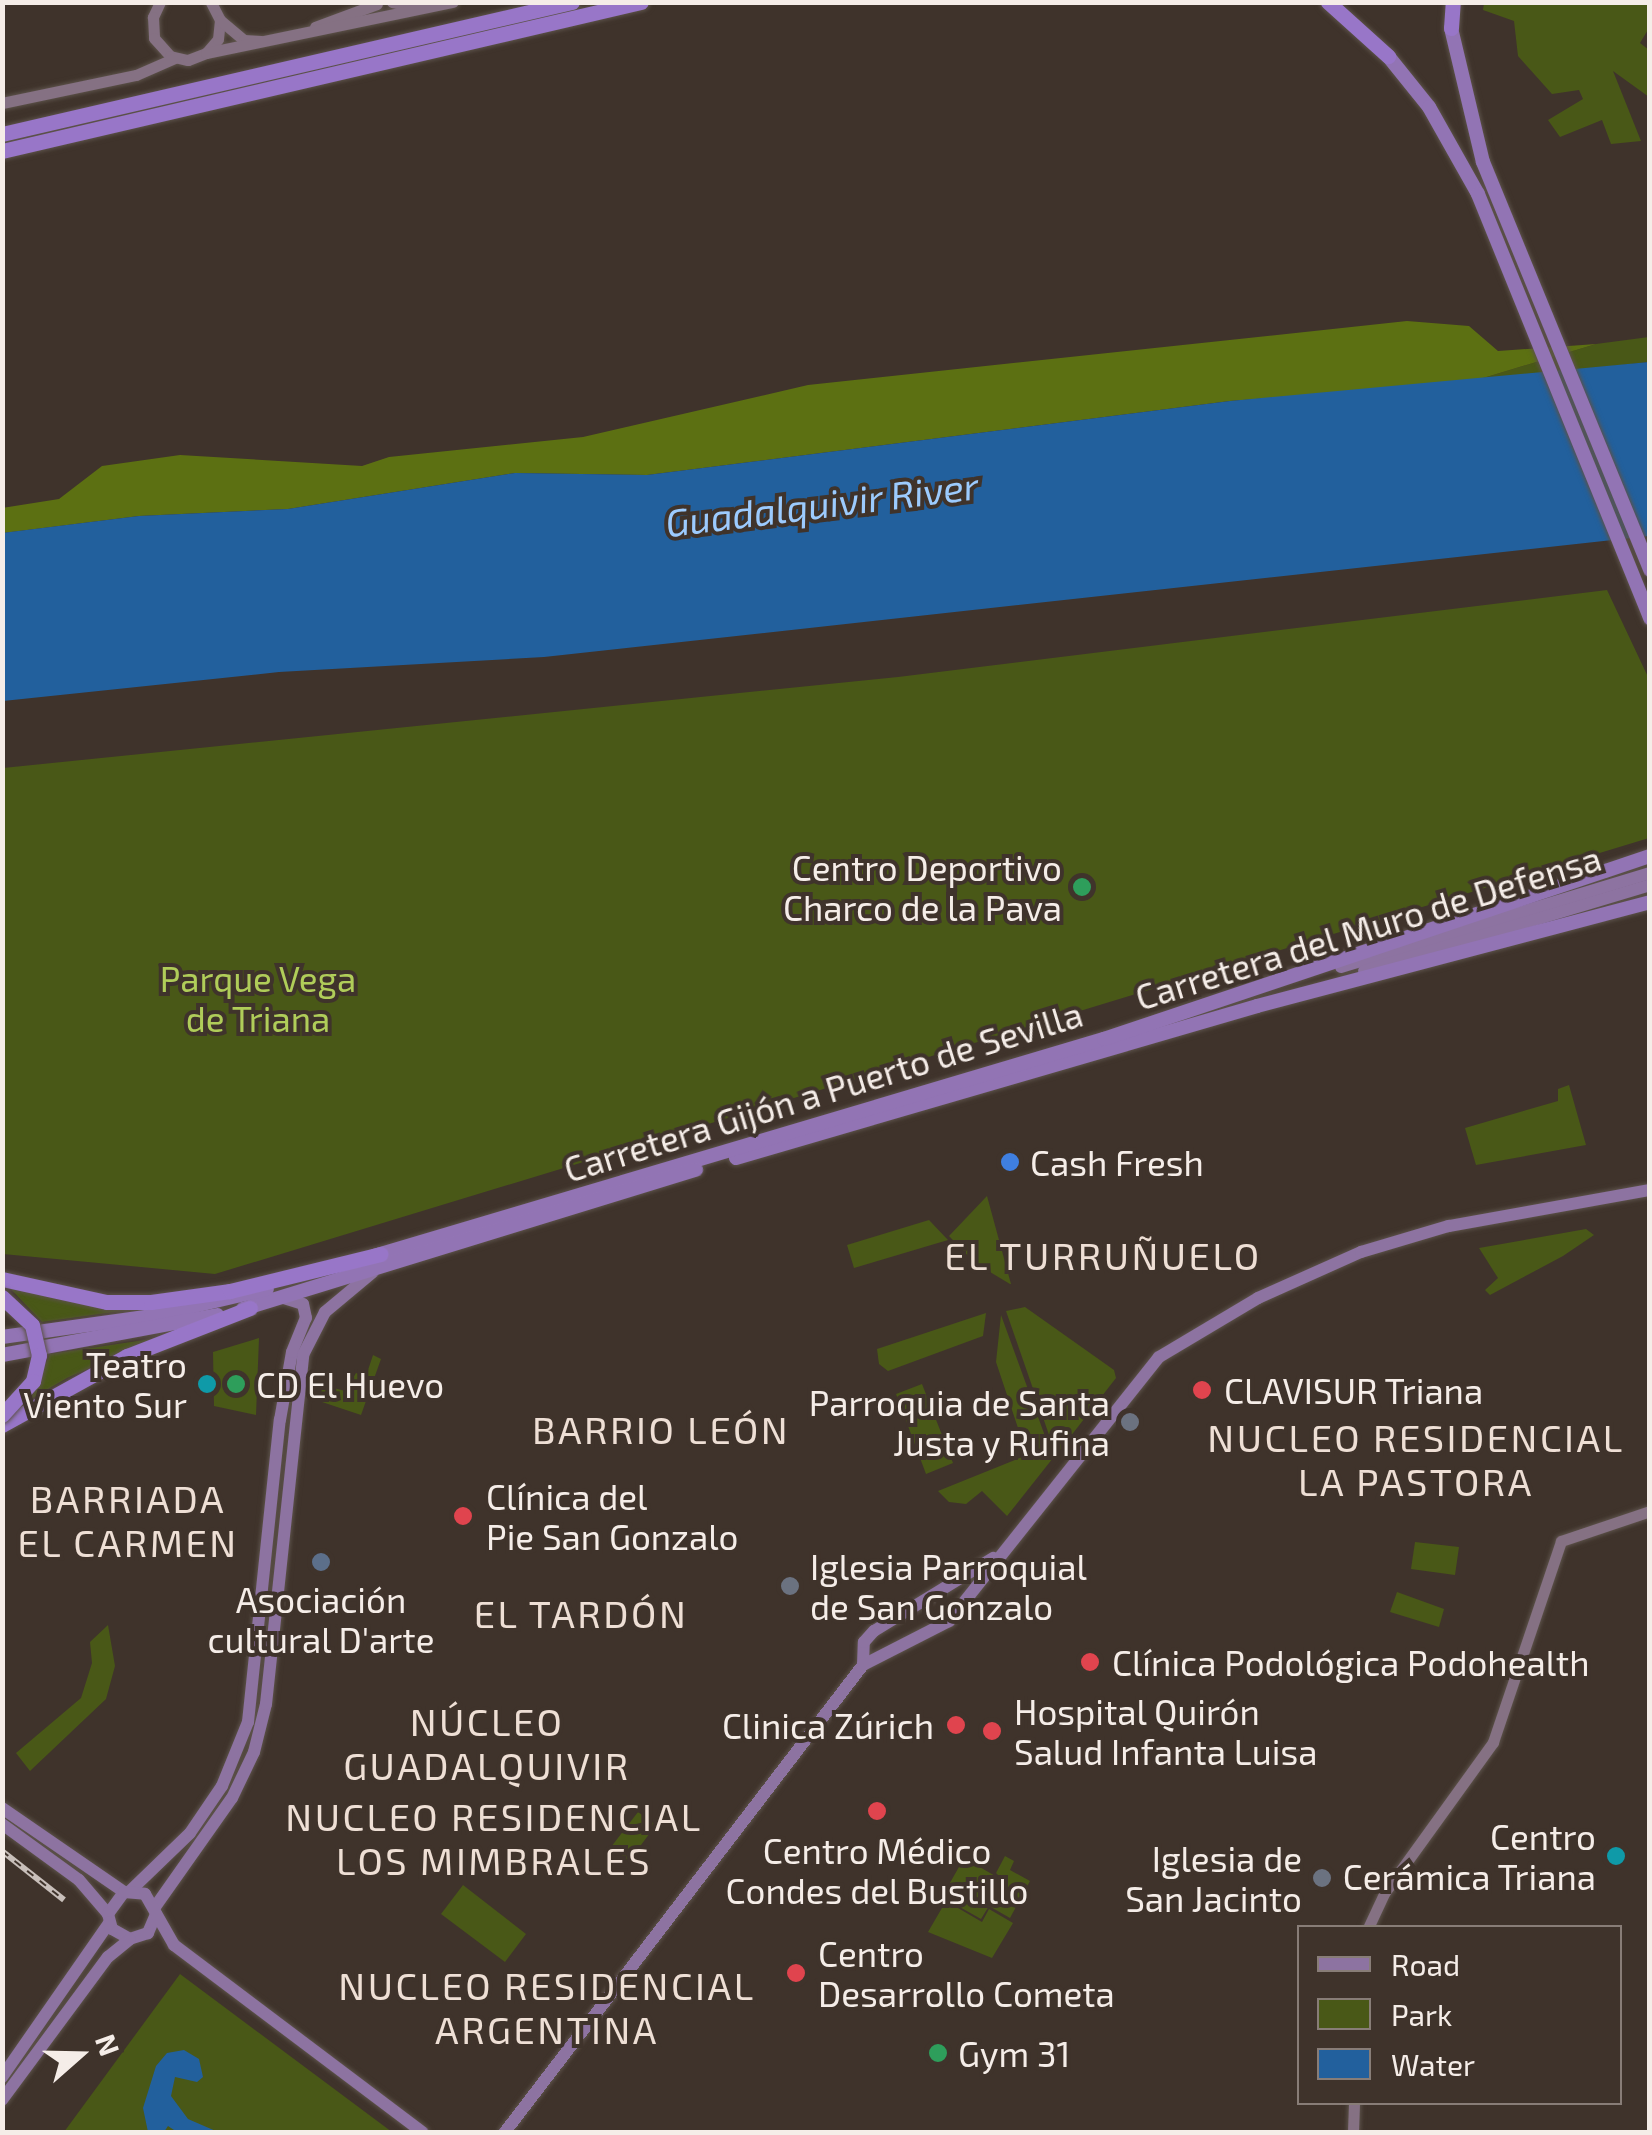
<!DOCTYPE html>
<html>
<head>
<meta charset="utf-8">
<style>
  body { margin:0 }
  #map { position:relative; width:1652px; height:2135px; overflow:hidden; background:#3f332b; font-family:"Exo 2",sans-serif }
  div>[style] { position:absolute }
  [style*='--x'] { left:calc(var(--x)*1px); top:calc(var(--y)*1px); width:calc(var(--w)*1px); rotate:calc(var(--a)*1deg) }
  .green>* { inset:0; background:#495817 }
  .forest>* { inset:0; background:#5c7012 }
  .water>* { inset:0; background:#22609d }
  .roads { filter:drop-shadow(0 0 2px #5c524a) drop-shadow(0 0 2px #5c524a) }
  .secondary>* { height:11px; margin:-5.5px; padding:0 5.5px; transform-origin:5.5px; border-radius:5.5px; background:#857183 }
  .primary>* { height:12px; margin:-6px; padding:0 6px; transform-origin:6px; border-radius:6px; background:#8d73a1 }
  .trunk>* { height:14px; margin:-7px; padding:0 7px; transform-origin:7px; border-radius:7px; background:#9274b4 }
  .motorway>* { height:15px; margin:-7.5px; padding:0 7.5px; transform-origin:7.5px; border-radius:7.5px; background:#9876c8 }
  .rail>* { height:6px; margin-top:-3px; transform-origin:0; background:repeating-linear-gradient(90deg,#3f332b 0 8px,#c8bfba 0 16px); box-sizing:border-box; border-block:2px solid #c8bfba }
  .bridges { filter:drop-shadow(0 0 2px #5c524a) drop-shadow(0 0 2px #5c524a) }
  .motorway-bridge>* { height:15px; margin:-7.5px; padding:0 7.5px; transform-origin:7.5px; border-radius:7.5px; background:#9876c8 }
  .dots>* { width:28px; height:28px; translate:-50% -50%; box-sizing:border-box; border:5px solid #3f332b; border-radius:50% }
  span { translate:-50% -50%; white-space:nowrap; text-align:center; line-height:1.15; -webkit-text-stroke:8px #3f332b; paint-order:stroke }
  .poi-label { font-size:35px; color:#f5ede8 }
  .right { translate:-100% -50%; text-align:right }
  .left { translate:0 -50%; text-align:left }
  .street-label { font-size:35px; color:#f5ede8 }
  .park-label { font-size:35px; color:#b0cd59 }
  .water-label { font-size:38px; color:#9ccbfe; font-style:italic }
  .neighbourhood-label { font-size:38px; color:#eedfd5; letter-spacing:2.5px }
  .frame { position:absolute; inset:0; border:5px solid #f5ede8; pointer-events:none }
  .legend { position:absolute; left:1297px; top:1925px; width:325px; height:180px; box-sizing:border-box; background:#3f332b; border:2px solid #887d77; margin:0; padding:12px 18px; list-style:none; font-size:30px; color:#f5ede8 }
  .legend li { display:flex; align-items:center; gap:20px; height:50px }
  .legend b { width:50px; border:2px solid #887d77 }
  .north { position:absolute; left:30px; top:2005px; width:100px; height:100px; -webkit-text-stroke:8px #3f332b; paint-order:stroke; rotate:70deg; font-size:28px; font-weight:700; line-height:40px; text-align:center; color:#f5ede8 }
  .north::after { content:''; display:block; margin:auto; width:35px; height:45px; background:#f5ede8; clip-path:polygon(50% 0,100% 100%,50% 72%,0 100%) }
</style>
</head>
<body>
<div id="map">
  <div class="green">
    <div style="clip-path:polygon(1484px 3px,1649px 3px,1649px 28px,1640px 43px,1649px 50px,1649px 97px,1613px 71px,1641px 141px,1611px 144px,1602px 120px,1560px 137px,1548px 120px,1583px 99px,1579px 90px,1552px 94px,1518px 56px,1514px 21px,1483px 10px)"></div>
    <div style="clip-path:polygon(1649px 337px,1649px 362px,1470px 382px,1596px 344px)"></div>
    <div style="clip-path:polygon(1607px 590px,1649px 679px,1649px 838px,215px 1274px,3px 1254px,3px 768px,898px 677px)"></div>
    <div style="clip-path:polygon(1569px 1085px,1586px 1145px,1476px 1165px,1465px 1128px,1558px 1101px,1558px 1089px)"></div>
    <div style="clip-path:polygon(987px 1196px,1011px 1284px,1010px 1284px,975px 1263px,949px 1236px)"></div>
    <div style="clip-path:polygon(929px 1220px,948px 1240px,854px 1268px,847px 1245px)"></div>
    <div style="clip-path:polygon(1586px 1229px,1594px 1235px,1563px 1256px,1490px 1295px,1485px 1290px,1498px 1278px,1479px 1248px)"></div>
    <div style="clip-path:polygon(6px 1284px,151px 1307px,42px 1322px)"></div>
    <div style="clip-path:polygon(1025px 1307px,1114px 1370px,1116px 1378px,1056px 1455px,1006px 1311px)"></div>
    <div style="clip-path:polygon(986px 1313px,983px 1336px,888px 1371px,879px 1364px,877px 1349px)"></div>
    <div style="clip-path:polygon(1001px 1315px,1053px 1458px,1007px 1516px,982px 1491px,966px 1504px,949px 1502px,938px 1491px,1027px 1455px,996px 1362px)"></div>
    <div style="clip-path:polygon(158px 1338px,67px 1378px,31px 1399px,50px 1354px)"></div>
    <div style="clip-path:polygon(259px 1338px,256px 1415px,214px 1406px,213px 1352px)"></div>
    <div style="clip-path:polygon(373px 1355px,381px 1359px,361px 1415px,319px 1401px,323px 1385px,345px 1391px,356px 1373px,366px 1376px)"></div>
    <div style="clip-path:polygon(922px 1384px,953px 1463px,926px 1474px,896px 1394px)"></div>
    <div style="clip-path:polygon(1415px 1542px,1459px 1547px,1455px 1575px,1411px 1569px)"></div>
    <div style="clip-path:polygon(1397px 1592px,1444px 1609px,1439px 1627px,1390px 1612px)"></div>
    <div style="clip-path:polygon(108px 1625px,115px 1666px,106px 1699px,30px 1771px,16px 1753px,81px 1698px,92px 1663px,90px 1642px)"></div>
    <div style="clip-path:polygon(638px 1812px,656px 1825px,629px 1861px,611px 1847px)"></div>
    <div style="clip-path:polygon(1005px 1856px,1014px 1861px,1010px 1870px,1030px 1881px,1010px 1918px,989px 1906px,981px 1919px,942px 1897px,964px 1858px,1004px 1881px,996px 1873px)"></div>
    <div style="clip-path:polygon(463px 1885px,526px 1934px,505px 1962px,441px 1914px)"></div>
    <div style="clip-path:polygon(946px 1901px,982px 1922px,989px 1909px,1013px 1923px,992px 1958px,928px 1932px)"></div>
    <div style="clip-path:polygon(180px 1974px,392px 2132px,64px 2132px)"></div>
  </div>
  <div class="forest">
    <div style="clip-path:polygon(1407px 321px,1469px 326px,1498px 351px,1596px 344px,1470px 382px,1230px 401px,647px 475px,515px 473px,288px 509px,139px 516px,3px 533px,2px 508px,59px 499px,102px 466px,180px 455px,362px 466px,389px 457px,583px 437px,808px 385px)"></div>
  </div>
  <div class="water">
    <div style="clip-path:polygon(1649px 362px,1649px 536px,544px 657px,279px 672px,3px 701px,2px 533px,139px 516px,288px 509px,515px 473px,647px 475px,1230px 401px)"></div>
    <div style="clip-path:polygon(184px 2050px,199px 2059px,203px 2077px,197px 2082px,175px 2077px,171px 2096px,188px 2119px,218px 2132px,177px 2132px,168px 2126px,164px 2132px,148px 2132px,143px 2108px,156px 2066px,167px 2053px)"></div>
  </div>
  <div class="roads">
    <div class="secondary">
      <div style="--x:160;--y:2;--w:17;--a:115"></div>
      <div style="--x:153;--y:17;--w:21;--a:87"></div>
      <div style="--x:154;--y:38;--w:24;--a:48"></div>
      <div style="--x:170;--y:56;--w:18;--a:13"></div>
      <div style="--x:188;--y:60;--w:19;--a:-21"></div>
      <div style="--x:206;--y:53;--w:18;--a:-49"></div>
      <div style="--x:218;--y:39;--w:19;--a:-84"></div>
      <div style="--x:220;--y:20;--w:20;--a:-117"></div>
      <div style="--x:392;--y:2;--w:25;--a:11"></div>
      <div style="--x:220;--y:20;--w:31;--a:40"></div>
      <div style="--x:244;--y:40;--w:17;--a:3"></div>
      <div style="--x:315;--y:27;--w:66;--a:-20.4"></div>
      <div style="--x:206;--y:53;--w:252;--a:-11.7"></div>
      <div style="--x:2;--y:103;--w:137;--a:-11.8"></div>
      <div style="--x:136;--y:75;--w:43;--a:-23.6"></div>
      <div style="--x:1368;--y:1928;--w:40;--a:-65"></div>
      <div style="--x:1385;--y:1892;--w:185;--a:-54.2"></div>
      <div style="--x:1493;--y:1742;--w:212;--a:-71.3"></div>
      <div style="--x:1561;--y:1541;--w:94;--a:-18.6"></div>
      <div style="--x:1353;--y:2132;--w:30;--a:-88"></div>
    </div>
    <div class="primary">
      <div style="--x:1341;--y:967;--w:323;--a:-16.9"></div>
      <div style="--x:1364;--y:971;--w:299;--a:-16.7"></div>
      <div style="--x:863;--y:1665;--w:23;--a:-88"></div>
      <div style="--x:864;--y:1642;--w:15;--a:-48"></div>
      <div style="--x:874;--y:1631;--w:140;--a:-31.5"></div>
      <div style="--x:2;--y:1808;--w:148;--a:34.5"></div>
      <div style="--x:2;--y:1824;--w:95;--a:36"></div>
      <div style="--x:79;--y:1880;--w:45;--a:49.5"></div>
      <div style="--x:130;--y:1891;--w:83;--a:-44"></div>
      <div style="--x:190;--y:1833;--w:57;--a:-55.8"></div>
      <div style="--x:222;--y:1786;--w:69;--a:-67.9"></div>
      <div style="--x:248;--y:1722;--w:304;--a:-84"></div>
      <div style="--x:280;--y:1420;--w:69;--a:-80"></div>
      <div style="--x:292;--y:1352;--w:37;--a:-68"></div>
      <div style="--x:306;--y:1318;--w:14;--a:-102"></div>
      <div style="--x:303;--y:1304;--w:21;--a:-163"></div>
      <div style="--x:155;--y:1907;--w:133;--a:-54.8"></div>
      <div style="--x:232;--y:1798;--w:51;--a:-64.4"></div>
      <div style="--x:254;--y:1752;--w:49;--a:-76"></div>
      <div style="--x:266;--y:1704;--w:351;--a:-83.9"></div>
      <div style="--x:303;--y:1355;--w:48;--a:-62.9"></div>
      <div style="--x:325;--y:1312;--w:62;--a:-39.8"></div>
      <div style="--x:156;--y:1914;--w:21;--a:113"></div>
      <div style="--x:148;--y:1933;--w:19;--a:162"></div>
      <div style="--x:130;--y:1939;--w:21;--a:-151"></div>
      <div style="--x:112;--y:1929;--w:16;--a:-105"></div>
      <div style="--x:108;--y:1914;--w:27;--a:-54"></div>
      <div style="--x:124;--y:1892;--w:21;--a:5"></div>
      <div style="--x:145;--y:1894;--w:59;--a:60.4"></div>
      <div style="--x:174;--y:1945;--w:311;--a:37"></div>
      <div style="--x:2;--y:2077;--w:188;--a:-55.2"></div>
      <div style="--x:2;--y:2100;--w:178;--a:-53.5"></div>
      <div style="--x:108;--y:1957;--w:28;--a:-39"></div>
      <div style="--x:505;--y:2132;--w:588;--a:-52.53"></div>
      <div style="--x:863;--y:1665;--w:97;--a:-27.1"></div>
      <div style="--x:949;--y:1621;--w:337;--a:-51.5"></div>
      <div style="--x:1159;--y:1357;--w:115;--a:-30.8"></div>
      <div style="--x:1258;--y:1298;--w:113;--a:-24.1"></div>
      <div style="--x:1361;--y:1252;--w:92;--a:-16.5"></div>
      <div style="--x:1449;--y:1226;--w:204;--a:-10.2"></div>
    </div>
    <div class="trunk">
      <div style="--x:1451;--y:28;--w:138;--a:76.6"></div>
      <div style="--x:1483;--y:162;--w:441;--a:67.7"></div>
      <div style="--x:1388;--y:56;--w:65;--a:51.2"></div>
      <div style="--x:1429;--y:107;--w:100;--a:60.6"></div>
      <div style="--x:1478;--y:194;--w:458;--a:67.9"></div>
      <div style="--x:736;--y:1158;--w:543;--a:-16.26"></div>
      <div style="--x:1257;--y:1006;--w:407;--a:-14.8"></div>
      <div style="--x:374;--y:1256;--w:762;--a:-16.56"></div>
      <div style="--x:1104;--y:1039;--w:576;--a:-18.53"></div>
      <div style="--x:243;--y:1309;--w:474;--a:-17.1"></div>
      <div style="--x:2;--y:1337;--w:150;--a:-8"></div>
      <div style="--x:151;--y:1316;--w:119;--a:-13.1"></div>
      <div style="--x:2;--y:1355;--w:219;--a:-10.5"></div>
    </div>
    <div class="motorway">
      <div style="--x:1328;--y:2;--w:81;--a:42"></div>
      <div style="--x:1451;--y:28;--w:26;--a:-86"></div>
      <div style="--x:2;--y:134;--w:585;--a:-13.04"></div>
      <div style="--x:2;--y:151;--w:656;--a:-13.13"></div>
      <div style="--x:2;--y:1279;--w:107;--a:12.4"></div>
      <div style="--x:107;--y:1302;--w:44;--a:0"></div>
      <div style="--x:151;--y:1302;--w:80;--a:-7.9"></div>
      <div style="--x:230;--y:1291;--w:155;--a:-13.8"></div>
      <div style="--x:2;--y:1425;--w:143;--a:-28.9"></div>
      <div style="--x:127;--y:1356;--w:132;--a:-21.3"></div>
    </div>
  </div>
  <div class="rail">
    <div style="--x:2;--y:1851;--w:79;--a:38.3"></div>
  </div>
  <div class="bridges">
    <div class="motorway-bridge">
      <div style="--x:2;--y:1297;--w:41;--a:43"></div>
      <div style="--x:32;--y:1325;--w:31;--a:77"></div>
      <div style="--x:39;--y:1355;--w:27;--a:103"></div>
      <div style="--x:33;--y:1381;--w:46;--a:132.4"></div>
    </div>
  </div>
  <div class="dots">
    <div style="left:1082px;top:887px;background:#2e9e5b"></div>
    <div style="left:1010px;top:1162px;background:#3f7fe0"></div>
    <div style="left:207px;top:1384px;background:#0f9aa8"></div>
    <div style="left:236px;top:1384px;background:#2e9e5b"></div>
    <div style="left:1202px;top:1390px;background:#e0444e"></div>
    <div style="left:1130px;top:1422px;background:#6b7280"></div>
    <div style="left:463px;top:1516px;background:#e0444e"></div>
    <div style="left:321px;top:1562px;background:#5c6f8a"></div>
    <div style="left:790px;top:1586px;background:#6b7280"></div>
    <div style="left:1090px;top:1662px;background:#e0444e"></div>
    <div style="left:956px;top:1725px;background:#e0444e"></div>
    <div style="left:992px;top:1731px;background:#e0444e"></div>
    <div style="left:877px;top:1811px;background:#e0444e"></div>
    <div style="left:1616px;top:1856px;background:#0f9aa8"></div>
    <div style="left:1322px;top:1878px;background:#6b7280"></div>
    <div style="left:796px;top:1973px;background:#e0444e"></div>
    <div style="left:938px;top:2053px;background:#2e9e5b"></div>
  </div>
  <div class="poi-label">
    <span class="right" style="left:1062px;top:887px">Centro Deportivo<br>Charco de la Pava</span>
    <span class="left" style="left:1030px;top:1162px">Cash Fresh</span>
    <span class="right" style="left:187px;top:1384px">Teatro<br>Viento Sur</span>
    <span class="left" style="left:256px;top:1384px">CD El Huevo</span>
    <span class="left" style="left:1224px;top:1390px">CLAVISUR Triana</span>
    <span class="right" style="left:1110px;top:1422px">Parroquia de Santa<br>Justa y Rufina</span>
    <span class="left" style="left:486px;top:1516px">Clínica del<br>Pie San Gonzalo</span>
    <span class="left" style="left:810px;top:1586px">Iglesia Parroquial<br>de San Gonzalo</span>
    <span style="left:321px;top:1619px">Asociación<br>cultural D'arte</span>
    <span class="left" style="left:1112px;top:1662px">Clínica Podológica Podohealth</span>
    <span class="left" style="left:1014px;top:1731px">Hospital Quirón<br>Salud Infanta Luisa</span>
    <span class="right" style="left:934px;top:1725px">Clinica Zúrich</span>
    <span class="right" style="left:1596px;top:1856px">Centro<br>Cerámica Triana</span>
    <span style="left:877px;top:1870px">Centro Médico<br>Condes del Bustillo</span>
    <span class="right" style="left:1302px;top:1878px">Iglesia de<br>San Jacinto</span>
    <span class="left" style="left:818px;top:1973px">Centro<br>Desarrollo Cometa</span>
    <span class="left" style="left:958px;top:2053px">Gym 31</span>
  </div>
  <div class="street-label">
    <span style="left:1368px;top:927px;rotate:-17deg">Carretera del Muro de Defensa</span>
    <span style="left:823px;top:1091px;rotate:-17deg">Carretera Gijón a Puerto de Sevilla</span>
  </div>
  <div class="park-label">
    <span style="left:258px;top:998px">Parque Vega<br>de Triana</span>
  </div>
  <div class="water-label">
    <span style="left:822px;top:504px;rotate:-7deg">Guadalquivir River</span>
  </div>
  <div class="neighbourhood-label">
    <span style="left:1103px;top:1256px">EL TURRUÑUELO</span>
    <span style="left:661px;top:1430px">BARRIO LEÓN</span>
    <span style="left:1416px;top:1460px">NUCLEO RESIDENCIAL<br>LA PASTORA</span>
    <span style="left:128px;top:1521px">BARRIADA<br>EL CARMEN</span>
    <span style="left:581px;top:1614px">EL TARDÓN</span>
    <span style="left:487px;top:1744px">NÚCLEO<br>GUADALQUIVIR</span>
    <span style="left:494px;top:1839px">NUCLEO RESIDENCIAL<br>LOS MIMBRALES</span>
    <span style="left:547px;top:2008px">NUCLEO RESIDENCIAL<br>ARGENTINA</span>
  </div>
  <div class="frame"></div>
  <ul class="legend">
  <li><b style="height:12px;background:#8d73a1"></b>Road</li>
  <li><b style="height:28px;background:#495817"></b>Park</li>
  <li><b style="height:28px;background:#22609d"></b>Water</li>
  </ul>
  <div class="north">N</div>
</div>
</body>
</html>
